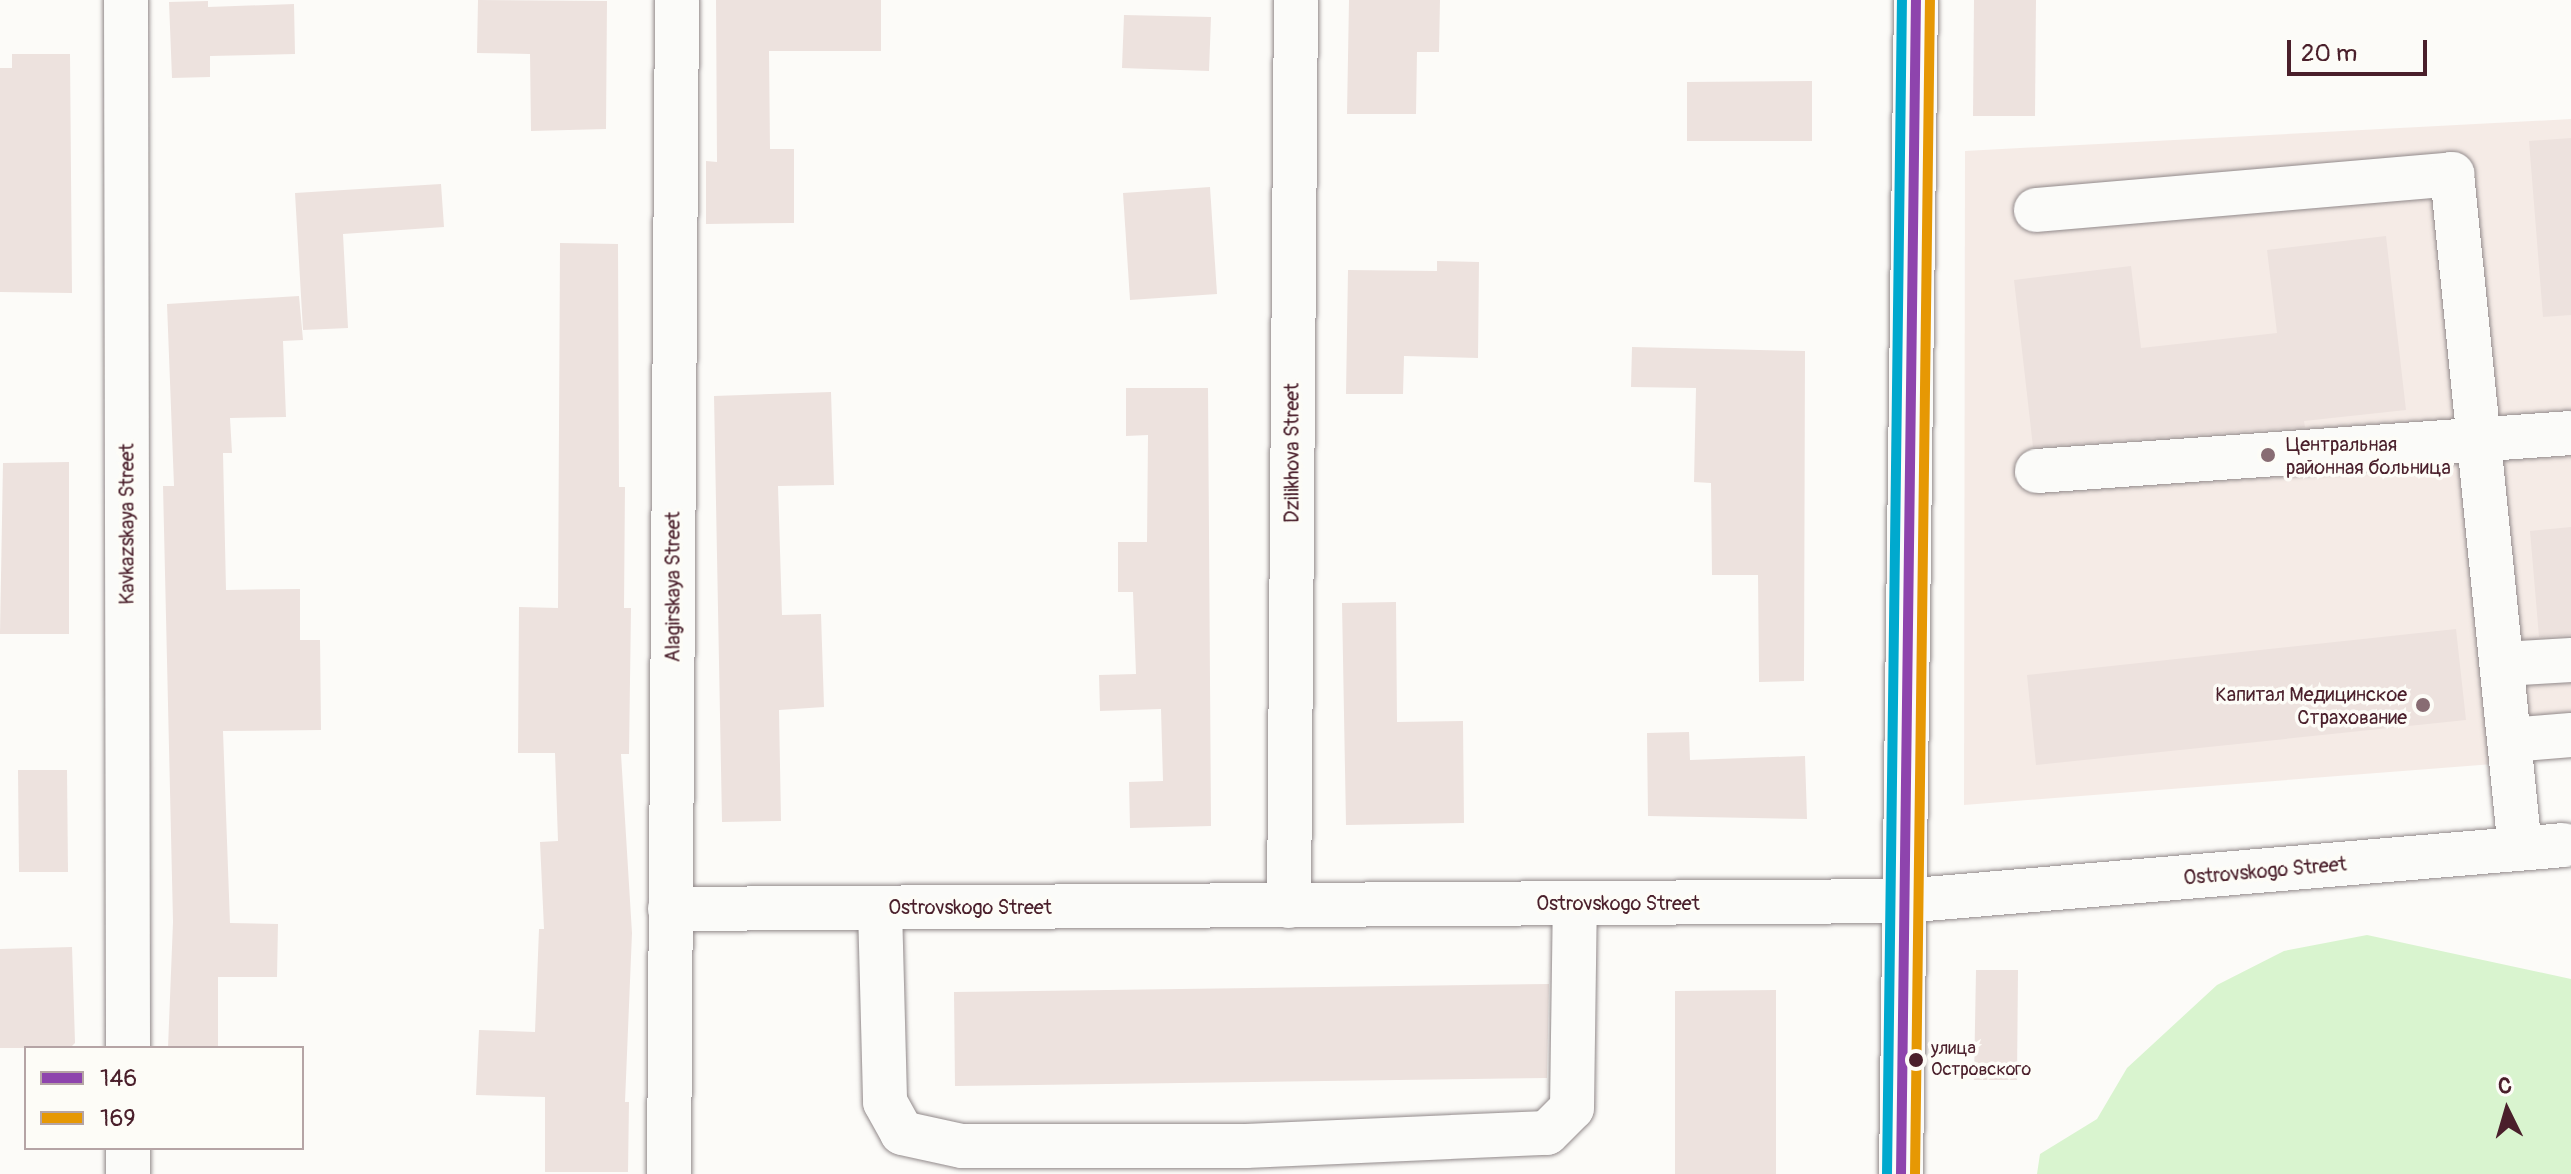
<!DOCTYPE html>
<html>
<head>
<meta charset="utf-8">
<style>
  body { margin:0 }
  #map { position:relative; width:2571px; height:1174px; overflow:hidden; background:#fcfbf8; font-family:Pangolin,sans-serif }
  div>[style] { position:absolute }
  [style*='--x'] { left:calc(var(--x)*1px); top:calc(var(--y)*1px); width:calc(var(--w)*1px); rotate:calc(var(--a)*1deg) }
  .built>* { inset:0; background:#f5ebe6 }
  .green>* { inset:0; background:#d9f4cf }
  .building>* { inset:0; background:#ede2de }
  .roads { filter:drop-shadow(0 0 2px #928a8b) drop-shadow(0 0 2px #928a8b) }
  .minor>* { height:44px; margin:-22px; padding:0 22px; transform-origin:22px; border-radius:22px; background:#fbfbf9 }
  .major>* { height:44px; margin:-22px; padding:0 22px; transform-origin:22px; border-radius:22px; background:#fbfbf9 }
  .bus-1>* { height:10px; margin:-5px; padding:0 5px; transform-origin:5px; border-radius:5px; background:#8e44ad }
  .bus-2>* { height:10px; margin:-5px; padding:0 5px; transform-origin:5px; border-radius:5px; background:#e69804 }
  .bus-3>* { height:10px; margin:-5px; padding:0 5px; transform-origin:5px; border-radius:5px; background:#00a9ce }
  .dots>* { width:22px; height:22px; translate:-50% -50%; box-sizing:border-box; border:4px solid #fdfcf7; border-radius:50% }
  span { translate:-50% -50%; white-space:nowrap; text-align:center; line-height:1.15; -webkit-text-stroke:7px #fdfcf7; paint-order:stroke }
  .bus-label { font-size:18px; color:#4a1f2b }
  .left { translate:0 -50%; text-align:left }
  .poi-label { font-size:20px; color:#4a1f2b }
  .right { translate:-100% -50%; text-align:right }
  .street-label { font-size:20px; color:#4a1f2b }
  .legend { position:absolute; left:24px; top:1046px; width:280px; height:104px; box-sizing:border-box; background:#fdfcf7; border:2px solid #b5a4a5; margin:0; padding:10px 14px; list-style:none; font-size:24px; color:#4a1f2b }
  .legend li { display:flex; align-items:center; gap:16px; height:40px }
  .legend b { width:40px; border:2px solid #b5a4a5 }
  .north { position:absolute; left:2467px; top:1070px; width:80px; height:80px; -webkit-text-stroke:6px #fdfcf7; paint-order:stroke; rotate:355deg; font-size:22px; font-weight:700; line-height:32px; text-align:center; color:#4a1f2b }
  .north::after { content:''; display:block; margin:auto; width:28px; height:36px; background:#4a1f2b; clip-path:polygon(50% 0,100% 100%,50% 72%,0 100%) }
  .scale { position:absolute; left:2287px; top:40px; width:140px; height:36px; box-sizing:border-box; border:4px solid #4a1f2b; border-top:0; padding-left:10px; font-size:24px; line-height:28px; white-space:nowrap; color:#4a1f2b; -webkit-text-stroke:6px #fdfcf7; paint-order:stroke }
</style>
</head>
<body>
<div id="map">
  <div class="built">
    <div style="clip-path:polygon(2571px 119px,2571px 758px,1964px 805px,1965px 151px)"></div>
  </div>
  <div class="green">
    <div style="clip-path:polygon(2367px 935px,2571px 979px,2571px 1174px,2037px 1174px,2040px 1154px,2097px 1119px,2127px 1068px,2217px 985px,2284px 951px)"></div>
  </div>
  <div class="building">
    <div style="clip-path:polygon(478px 0,607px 1px,606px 129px,531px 131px,530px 54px,477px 53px)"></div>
    <div style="clip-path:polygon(716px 0,881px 0,881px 51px,769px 51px,770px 149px,794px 149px,794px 223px,706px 224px,706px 161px,717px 162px)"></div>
    <div style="clip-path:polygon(1349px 0,1440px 0,1439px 52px,1417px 52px,1416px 114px,1347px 114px)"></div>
    <div style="clip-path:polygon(1974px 0,2036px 0,2035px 116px,1973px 116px)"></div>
    <div style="clip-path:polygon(208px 1px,208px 7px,294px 4px,295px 54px,210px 56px,210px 77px,172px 78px,169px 2px)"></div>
    <div style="clip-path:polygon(1124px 15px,1211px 17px,1209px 71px,1122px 68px)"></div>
    <div style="clip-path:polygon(12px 54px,70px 54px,72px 293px,0 292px,0 68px,12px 68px)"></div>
    <div style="clip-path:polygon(1812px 81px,1812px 141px,1687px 141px,1687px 82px)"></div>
    <div style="clip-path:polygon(2571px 138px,2571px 315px,2543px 317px,2529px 141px)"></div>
    <div style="clip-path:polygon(441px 184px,444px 227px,343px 234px,348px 328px,303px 330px,295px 193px)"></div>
    <div style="clip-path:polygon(1210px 187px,1217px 294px,1130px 300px,1123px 193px)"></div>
    <div style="clip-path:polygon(2386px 236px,2406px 410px,2304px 421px,2305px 427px,2033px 447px,2014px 280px,2131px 266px,2141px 348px,2277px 333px,2267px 250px)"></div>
    <div style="clip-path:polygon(560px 243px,618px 244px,619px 487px,625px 487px,624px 608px,631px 608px,629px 754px,621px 754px,632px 933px,625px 1102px,629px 1102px,628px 1172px,545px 1172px,545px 1097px,476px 1095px,479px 1030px,535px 1032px,539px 929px,544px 929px,540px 842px,558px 841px,555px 753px,518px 753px,519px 607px,558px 608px)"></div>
    <div style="clip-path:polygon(1437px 261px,1479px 262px,1478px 358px,1404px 356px,1403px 394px,1346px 394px,1348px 270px,1437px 271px)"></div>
    <div style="clip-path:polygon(299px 296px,303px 340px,283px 341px,286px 417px,230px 418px,232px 453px,223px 453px,226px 590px,300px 589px,300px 640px,320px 640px,321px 730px,223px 731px,230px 923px,278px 924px,277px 977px,218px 977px,218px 1048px,168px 1048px,173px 922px,163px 486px,174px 486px,167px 304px)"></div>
    <div style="clip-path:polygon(1632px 347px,1805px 351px,1804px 681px,1759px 682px,1758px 575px,1712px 575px,1711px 483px,1694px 482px,1696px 388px,1631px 387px)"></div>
    <div style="clip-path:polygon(1126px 388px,1208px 388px,1211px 826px,1130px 828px,1129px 782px,1163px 781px,1161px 709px,1100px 711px,1099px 675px,1136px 674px,1133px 592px,1118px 592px,1118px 542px,1147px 542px,1148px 435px,1126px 436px)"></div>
    <div style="clip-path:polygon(831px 392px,834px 485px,778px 486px,782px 615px,821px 614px,824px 707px,779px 710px,781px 821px,722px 822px,714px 396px)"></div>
    <div style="clip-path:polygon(69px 462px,69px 634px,0 634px,3px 463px)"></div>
    <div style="clip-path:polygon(2571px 527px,2571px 635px,2539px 637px,2530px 531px)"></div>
    <div style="clip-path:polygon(1396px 602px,1397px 722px,1463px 721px,1464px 823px,1346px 825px,1342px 603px)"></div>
    <div style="clip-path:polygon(2456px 629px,2466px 720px,2036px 765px,2027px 675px)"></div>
    <div style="clip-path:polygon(1689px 732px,1690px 760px,1805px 756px,1807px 819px,1648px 816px,1647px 733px)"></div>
    <div style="clip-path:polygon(18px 770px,67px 770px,68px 872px,19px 872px)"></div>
    <div style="clip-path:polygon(72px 947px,75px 1043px,70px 1048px,0 1048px,0 949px)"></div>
    <div style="clip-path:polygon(1976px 970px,2018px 970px,2017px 1080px,1974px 1080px)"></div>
    <div style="clip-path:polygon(1549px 984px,1547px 1078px,955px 1086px,954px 992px)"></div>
    <div style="clip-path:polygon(1776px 990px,1776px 1174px,1675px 1174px,1675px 991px)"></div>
  </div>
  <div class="roads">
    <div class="minor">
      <div style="--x:126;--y:0;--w:1048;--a:89.89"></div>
      <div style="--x:2036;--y:210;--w:418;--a:-4.9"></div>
      <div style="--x:2452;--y:174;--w:678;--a:84.25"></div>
      <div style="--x:2037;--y:471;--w:535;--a:-4.07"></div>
      <div style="--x:2503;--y:664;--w:68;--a:-3.4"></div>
      <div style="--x:2510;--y:740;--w:61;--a:-4.7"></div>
      <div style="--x:1289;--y:906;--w:906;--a:-89.56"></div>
      <div style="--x:880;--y:908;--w:194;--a:88.5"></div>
      <div style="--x:885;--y:1102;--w:35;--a:61"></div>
      <div style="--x:902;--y:1133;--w:61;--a:12.2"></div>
      <div style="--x:962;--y:1146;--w:284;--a:0"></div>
      <div style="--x:1246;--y:1146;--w:301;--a:-2.5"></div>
      <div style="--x:1547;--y:1133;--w:35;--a:-45"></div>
      <div style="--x:1572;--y:1108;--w:204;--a:-89.2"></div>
      <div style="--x:670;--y:909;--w:1233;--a:-0.37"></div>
      <div style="--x:1903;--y:901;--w:663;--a:-4.84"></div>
      <div style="--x:128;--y:1148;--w:26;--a:90"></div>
      <div style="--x:669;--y:1174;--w:1174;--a:-89.61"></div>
    </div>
    <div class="major">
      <div style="--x:1901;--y:1174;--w:1174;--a:-89.27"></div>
    </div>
  </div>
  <div class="bus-1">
    <div style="--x:1901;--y:1174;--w:1174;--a:-89.27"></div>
  </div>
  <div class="bus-2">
    <div style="--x:1915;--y:1174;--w:1174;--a:-89.27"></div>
  </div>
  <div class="bus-3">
    <div style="--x:1887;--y:1174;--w:1174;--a:-89.27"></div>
  </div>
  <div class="dots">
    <div style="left:2268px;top:455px;background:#886c73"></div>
    <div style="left:2423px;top:705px;background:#886c73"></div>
    <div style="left:1916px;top:1060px;background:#4a1f2b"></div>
  </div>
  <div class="bus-label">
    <span class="left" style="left:1931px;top:1060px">улица<br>Островского</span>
  </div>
  <div class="poi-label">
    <span class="left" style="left:2286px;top:456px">Центральная<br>районная больница</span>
    <span class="right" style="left:2407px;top:706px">Капитал Медицинское<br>Страхование</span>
  </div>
  <div class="street-label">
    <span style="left:1292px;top:453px;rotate:-90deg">Dzilikhova Street</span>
    <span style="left:127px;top:524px;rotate:-90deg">Kavkazskaya Street</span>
    <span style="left:673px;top:587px;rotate:-90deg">Alagirskaya Street</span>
    <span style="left:2265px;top:871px;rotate:-5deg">Ostrovskogo Street</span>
    <span style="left:1618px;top:903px">Ostrovskogo Street</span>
    <span style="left:970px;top:907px">Ostrovskogo Street</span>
  </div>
  <ul class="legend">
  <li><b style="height:10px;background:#8e44ad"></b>146</li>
  <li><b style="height:10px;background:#e69804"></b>169</li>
  </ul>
  <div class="north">С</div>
  <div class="scale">20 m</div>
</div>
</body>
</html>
